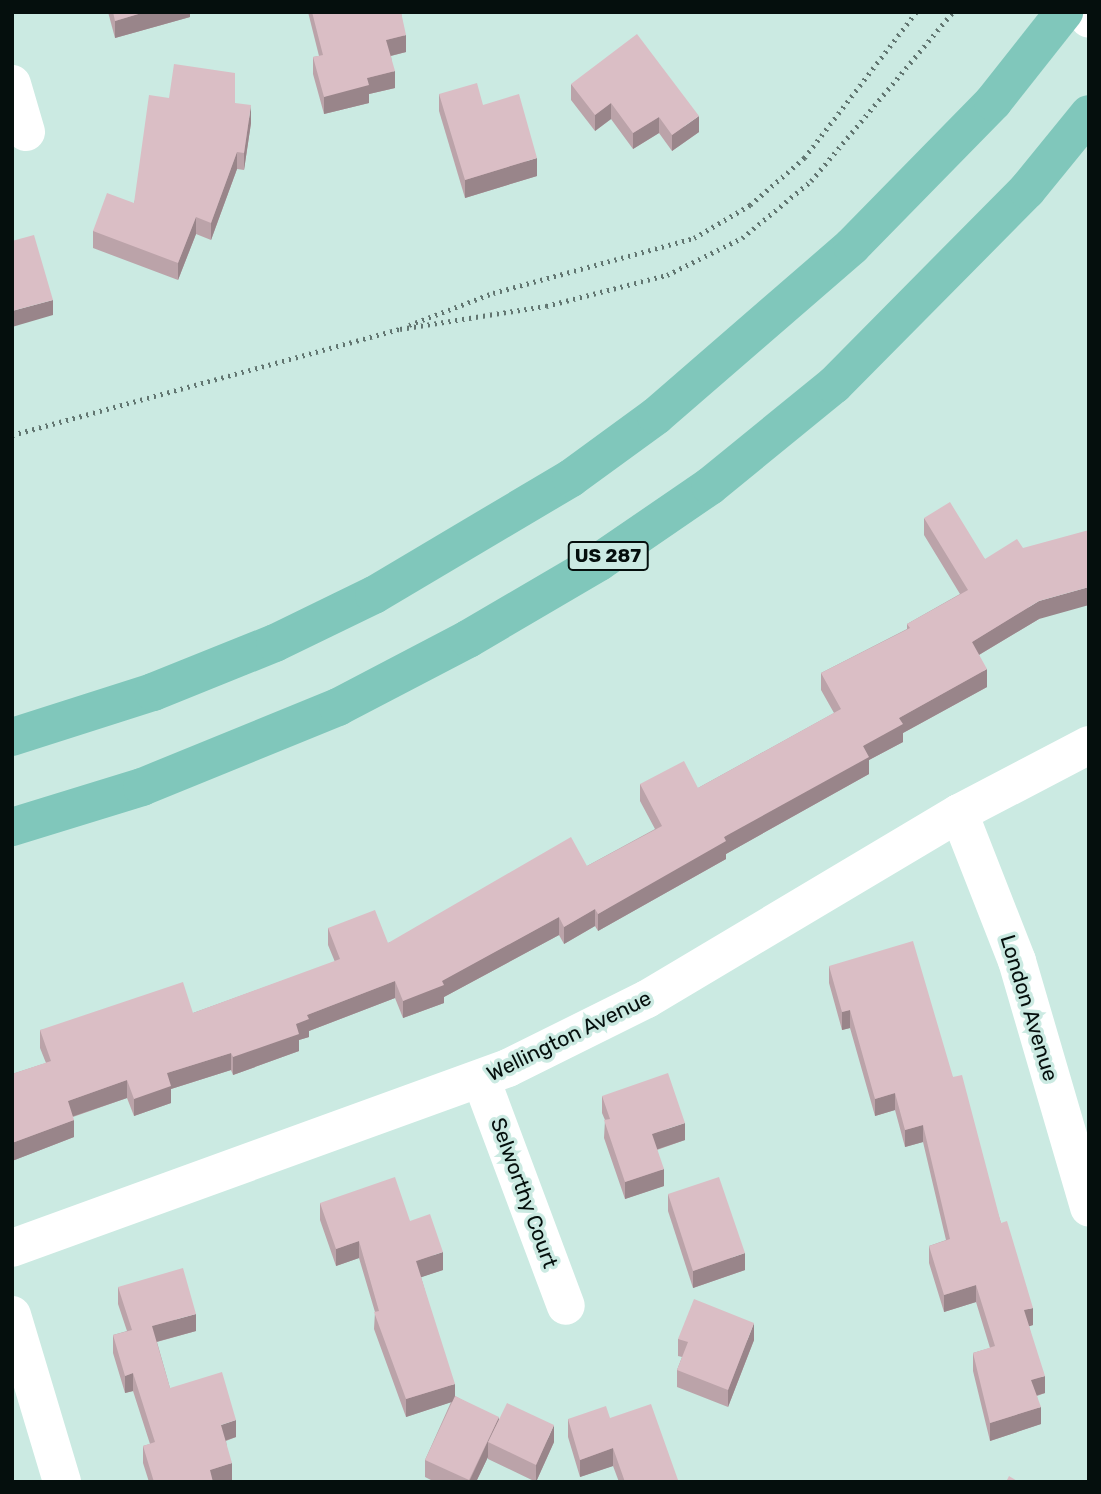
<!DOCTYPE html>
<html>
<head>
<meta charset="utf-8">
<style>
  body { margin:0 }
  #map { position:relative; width:1101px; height:1494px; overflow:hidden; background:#cbeae2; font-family:Rubik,sans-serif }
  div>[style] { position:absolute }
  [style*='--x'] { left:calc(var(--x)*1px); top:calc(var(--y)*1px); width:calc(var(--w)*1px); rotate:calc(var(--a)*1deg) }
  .path>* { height:4.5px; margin-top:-2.25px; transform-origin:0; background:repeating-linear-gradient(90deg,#627671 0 2px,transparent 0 7px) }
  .minor>* { height:38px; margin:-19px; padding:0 19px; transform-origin:19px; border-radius:19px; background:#fff }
  .primary>* { height:38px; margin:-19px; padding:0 19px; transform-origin:19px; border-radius:19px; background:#80c7bb }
  .wall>* { inset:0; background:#bba3a9 }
  .shaded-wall>* { inset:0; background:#99858a }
  .building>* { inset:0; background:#dabec5 }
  span { translate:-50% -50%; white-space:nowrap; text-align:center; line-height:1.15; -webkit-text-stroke:7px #cbeae2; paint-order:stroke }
  .shield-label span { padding:2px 5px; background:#cbeae2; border:2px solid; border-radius:5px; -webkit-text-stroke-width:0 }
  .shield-label { font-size:19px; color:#050f0d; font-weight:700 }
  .street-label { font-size:21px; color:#050f0d }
  .frame { position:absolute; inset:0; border:14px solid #050f0d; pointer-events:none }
</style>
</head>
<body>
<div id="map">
  <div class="path">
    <div style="--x:409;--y:325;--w:90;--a:-20.9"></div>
    <div style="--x:493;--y:293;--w:208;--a:-15.3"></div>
    <div style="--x:694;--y:238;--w:65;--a:-30.5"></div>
    <div style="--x:750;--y:205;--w:72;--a:-41"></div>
    <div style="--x:804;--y:158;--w:184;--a:-52.5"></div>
    <div style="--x:12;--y:435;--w:402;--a:-15.3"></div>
    <div style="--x:400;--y:329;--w:148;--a:-9"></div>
    <div style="--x:546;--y:306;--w:125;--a:-14.4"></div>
    <div style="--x:667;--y:275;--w:84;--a:-26.3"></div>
    <div style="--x:742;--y:238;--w:89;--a:-39.6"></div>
    <div style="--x:811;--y:181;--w:221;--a:-50"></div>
  </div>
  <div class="minor">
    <div style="--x:1087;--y:12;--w:7;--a:74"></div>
    <div style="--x:12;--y:84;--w:50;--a:73.7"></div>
    <div style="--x:959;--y:813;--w:159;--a:68.6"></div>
    <div style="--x:1017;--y:961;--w:257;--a:73.7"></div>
    <div style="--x:481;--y:1079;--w:242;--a:69.5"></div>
    <div style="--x:12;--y:1248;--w:528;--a:-19.95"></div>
    <div style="--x:508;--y:1068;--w:155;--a:-26.4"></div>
    <div style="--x:647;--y:999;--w:363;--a:-30.8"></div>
    <div style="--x:959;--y:813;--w:147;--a:-27.6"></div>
    <div style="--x:12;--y:1315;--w:174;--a:73.3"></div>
  </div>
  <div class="primary">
    <div style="--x:12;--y:737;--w:148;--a:-17.7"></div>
    <div style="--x:153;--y:692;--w:131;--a:-21.9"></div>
    <div style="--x:275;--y:643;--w:110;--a:-25.9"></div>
    <div style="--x:374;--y:595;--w:229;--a:-30.7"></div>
    <div style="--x:571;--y:478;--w:105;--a:-36.1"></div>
    <div style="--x:656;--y:416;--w:259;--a:-40.9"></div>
    <div style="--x:852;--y:246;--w:202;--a:-45.6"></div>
    <div style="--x:993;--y:102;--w:115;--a:-51.7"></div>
    <div style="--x:12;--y:827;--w:136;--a:-17.1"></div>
    <div style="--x:142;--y:787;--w:212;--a:-22.2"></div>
    <div style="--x:338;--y:707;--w:147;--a:-27.6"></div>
    <div style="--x:468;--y:639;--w:152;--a:-30.4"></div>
    <div style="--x:599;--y:562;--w:135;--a:-34.4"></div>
    <div style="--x:710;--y:486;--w:160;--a:-39.2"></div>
    <div style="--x:834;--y:385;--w:274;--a:-45.3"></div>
    <div style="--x:1027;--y:190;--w:98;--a:-50.8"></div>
  </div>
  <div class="wall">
    <div style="clip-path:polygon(108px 12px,190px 12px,190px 17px,115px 38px)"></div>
    <div style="clip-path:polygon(308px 12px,401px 12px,406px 52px,391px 56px,395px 88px,369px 94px,369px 103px,324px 114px,313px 74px,313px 57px,319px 56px)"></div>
    <div style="clip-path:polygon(571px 84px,699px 132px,672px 151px,659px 133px,633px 149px,611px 119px,595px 131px,571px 100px)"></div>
    <div style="clip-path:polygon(439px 94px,483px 105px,537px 176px,465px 198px,439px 111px)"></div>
    <div style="clip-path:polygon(169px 98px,235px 103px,251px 123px,244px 170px,237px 169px,211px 240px,196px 234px,178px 280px,93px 248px,93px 231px,134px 203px)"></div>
    <div style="clip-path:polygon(924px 518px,985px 559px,1039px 619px,979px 655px,987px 687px,903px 733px,903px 742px,869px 760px,869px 774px,726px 854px,726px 859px,598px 931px,595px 926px,564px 944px,559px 935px,444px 997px,444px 1003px,403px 1018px,395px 998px,309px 1031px,309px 1037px,299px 1040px,299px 1051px,233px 1075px,231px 1070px,171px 1089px,171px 1103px,134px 1116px,127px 1098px,73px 1117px,74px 1137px,12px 1161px,12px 1074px,46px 1063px,40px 1048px,40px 1030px,193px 1013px,335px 962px,328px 945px,328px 928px,388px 943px,587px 866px,655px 829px,640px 801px,640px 784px,698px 788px,834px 713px,821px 690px,821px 673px,907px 629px,907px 624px,960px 594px,924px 535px)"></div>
    <div style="clip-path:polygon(1087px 841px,1089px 841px,1089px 866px,1087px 858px)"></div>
    <div style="clip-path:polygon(829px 966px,953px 1077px,1001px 1223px,1033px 1325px,1029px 1326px,1045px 1393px,1037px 1396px,1041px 1424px,990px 1441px,973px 1371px,973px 1353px,990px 1348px,976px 1302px,944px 1312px,929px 1263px,929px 1246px,946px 1240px,923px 1142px,905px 1147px,895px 1110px,875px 1116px,850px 1028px,842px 1030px,829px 983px)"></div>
    <div style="clip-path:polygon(602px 1096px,685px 1140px,657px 1150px,664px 1186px,625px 1199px,604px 1138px,605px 1120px,602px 1113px)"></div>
    <div style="clip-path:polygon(668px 1194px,745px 1270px,693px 1288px,668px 1211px)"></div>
    <div style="clip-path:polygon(320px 1203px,410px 1221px,443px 1270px,421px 1277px,455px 1396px,499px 1420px,554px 1442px,536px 1482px,488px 1459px,488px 1457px,476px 1482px,435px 1482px,425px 1477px,425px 1460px,451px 1402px,406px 1417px,374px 1329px,375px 1312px,359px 1258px,336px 1266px,320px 1220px)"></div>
    <div style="clip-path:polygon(118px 1287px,196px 1331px,157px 1342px,170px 1388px,236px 1437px,226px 1441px,232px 1480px,226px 1482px,149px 1482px,143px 1463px,143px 1446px,150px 1444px,133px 1391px,125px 1393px,113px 1353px,113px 1335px,127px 1331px,118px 1304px)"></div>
    <div style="clip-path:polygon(678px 1339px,754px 1340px,728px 1407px,677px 1387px,677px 1370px,682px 1357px,678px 1356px)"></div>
    <div style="clip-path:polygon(610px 1418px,678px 1482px,619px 1482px,613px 1466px,580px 1477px,568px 1437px,568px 1419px)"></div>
  </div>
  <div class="shaded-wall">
    <div style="clip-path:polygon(145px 12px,190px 12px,190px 17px,115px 38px,115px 21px)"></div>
    <div style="clip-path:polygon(406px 35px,406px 52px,386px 57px,386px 40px)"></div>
    <div style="clip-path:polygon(395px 71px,395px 88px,369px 94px,369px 103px,324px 114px,324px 97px,367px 78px)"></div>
    <div style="clip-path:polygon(611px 103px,611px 119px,595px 131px,595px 115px)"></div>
    <div style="clip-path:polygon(251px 105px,251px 123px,244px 170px,244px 153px)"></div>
    <div style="clip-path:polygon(699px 116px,699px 132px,672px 151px,672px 135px)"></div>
    <div style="clip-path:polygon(659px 117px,659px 133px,633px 149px,633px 133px)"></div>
    <div style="clip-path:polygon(237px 152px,237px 169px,211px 240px,211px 223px)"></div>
    <div style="clip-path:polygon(537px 158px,537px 176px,465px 198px,465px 180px)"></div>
    <div style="clip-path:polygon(196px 217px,196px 234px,178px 280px,178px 263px)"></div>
    <div style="clip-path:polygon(53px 300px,53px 315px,12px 327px,12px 311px)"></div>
    <div style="clip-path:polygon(1089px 587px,1089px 605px,1039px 619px,972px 659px,972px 642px,1039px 601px)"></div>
    <div style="clip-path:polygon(987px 669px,987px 687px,903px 733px,903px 742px,869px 760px,869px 774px,726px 854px,726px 859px,598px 931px,598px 914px,724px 837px,863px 746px,899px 718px)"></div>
    <div style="clip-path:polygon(595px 909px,595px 926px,564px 944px,564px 927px)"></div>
    <div style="clip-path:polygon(559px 917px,559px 935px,444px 997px,444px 1003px,403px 1018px,403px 1001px)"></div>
    <div style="clip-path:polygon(395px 981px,395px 998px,309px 1031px,309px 1037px,299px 1040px,299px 1051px,233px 1075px,233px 1057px,296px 1024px,307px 1015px)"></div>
    <div style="clip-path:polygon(850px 1010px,850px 1028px,842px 1030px,842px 1012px)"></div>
    <div style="clip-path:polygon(231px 1053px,231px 1070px,171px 1089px,171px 1103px,134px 1116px,134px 1099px,167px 1073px)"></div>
    <div style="clip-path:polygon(127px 1080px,127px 1098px,68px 1118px,68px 1101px)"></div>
    <div style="clip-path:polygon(895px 1093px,895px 1110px,875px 1116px,875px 1099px)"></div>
    <div style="clip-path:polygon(74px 1120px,74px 1137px,12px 1161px,12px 1143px)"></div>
    <div style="clip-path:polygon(685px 1123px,685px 1140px,652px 1151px,652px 1134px)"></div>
    <div style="clip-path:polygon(923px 1125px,923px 1142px,905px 1147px,905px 1130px)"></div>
    <div style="clip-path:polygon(664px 1169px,664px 1186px,625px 1199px,625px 1182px)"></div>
    <div style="clip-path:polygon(359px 1241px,359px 1258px,336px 1266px,336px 1249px)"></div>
    <div style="clip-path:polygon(443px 1252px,443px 1270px,416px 1279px,416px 1261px)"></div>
    <div style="clip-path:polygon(745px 1253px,745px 1270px,693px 1288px,693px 1271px)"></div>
    <div style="clip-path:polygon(976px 1285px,976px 1302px,944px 1312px,944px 1295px)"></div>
    <div style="clip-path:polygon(1033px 1308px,1033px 1325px,1024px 1328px,1024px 1310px)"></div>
    <div style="clip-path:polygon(196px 1314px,196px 1331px,152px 1343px,152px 1326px)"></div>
    <div style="clip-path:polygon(754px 1323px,754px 1340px,728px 1407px,728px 1390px)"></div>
    <div style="clip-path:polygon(133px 1373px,133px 1391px,125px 1393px,125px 1376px)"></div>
    <div style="clip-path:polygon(1045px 1376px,1045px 1393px,1031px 1397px,1031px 1380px)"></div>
    <div style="clip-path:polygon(455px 1384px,455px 1401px,406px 1417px,406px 1399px)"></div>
    <div style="clip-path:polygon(1041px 1407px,1041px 1424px,990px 1441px,990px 1423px)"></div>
    <div style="clip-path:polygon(499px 1417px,499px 1434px,488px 1442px,488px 1457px,476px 1482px,469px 1482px)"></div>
    <div style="clip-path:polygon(236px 1420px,236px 1437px,221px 1442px,221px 1425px)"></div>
    <div style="clip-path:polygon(554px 1425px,554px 1442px,536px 1482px,536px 1465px)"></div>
    <div style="clip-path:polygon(613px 1448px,613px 1466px,580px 1477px,580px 1460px)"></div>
    <div style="clip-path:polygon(232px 1463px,232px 1480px,226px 1482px,210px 1482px,210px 1470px)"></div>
  </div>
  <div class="building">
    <div style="clip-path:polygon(113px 12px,145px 12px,115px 21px)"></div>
    <div style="clip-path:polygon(312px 12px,401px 12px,406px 35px,386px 40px,395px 71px,367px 78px,369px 85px,324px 97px,313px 57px,323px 55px)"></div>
    <div style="clip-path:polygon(637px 34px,699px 116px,672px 135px,659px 117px,633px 133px,611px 103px,595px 115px,571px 84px)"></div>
    <div style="clip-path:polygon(174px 64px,235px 73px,235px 103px,251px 105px,244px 153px,237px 152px,211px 223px,196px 217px,178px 263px,93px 231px,107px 193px,134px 203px,149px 95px,169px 98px)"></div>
    <div style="clip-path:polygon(477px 83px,483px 105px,519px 94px,537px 158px,465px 180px,439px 94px)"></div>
    <div style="clip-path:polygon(34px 235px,53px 300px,12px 311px,12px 241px)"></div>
    <div style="clip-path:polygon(950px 502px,985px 559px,1017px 539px,1023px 548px,1089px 530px,1089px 587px,1039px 601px,972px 642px,987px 669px,899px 718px,903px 724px,863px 746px,869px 757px,724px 837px,726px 841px,598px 914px,595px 909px,564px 927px,559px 917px,442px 981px,444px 985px,403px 1001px,395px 981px,307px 1015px,309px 1019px,296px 1024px,299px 1034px,233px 1057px,231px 1053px,167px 1073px,171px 1086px,134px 1099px,127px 1080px,68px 1101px,74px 1120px,12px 1143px,12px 1074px,51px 1061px,40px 1030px,183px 982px,193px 1013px,340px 959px,328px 928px,375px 910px,388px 943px,571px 837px,587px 866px,662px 826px,640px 784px,684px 761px,698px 788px,841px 709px,821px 673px,910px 628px,907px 624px,968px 590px,924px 518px)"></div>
    <div style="clip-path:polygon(913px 941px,953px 1077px,962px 1075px,1001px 1223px,1007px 1221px,1033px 1308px,1024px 1310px,1045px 1376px,1031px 1380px,1041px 1407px,990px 1423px,973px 1353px,995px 1346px,976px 1285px,944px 1295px,929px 1246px,950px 1239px,923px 1125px,905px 1130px,895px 1093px,875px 1099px,850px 1010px,842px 1012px,829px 966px)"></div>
    <div style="clip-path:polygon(668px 1073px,685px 1123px,652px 1134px,664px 1169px,625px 1182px,604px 1120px,610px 1119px,602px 1096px)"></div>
    <div style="clip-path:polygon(395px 1177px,410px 1221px,430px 1214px,443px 1252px,416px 1261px,455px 1384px,406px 1399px,374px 1312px,379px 1311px,359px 1241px,336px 1249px,320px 1203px)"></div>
    <div style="clip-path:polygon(719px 1177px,745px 1253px,693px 1271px,668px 1194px)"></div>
    <div style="clip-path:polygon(183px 1268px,196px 1314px,152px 1326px,170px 1388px,222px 1372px,236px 1420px,221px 1425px,232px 1463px,210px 1470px,213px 1482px,154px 1482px,143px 1446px,155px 1442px,133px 1373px,125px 1376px,113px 1335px,132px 1330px,118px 1287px)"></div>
    <div style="clip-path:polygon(694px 1299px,754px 1323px,728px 1390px,677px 1370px,688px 1342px,678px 1339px)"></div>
    <div style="clip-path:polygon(455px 1396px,499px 1417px,469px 1480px,425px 1460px)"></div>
    <div style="clip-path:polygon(507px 1403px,554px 1425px,536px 1465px,488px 1442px)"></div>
    <div style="clip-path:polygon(651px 1404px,678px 1480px,674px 1482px,625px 1482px,613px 1448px,580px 1460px,568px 1419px,606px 1406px,610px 1418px)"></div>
    <div style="clip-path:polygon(1009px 1476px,1019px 1482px,1006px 1482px)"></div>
  </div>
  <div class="shield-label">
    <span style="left:608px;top:556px">US 287</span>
  </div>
  <div class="street-label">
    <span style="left:1029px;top:1008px;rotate:73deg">London Avenue</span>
    <span style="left:569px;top:1036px;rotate:-26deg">Wellington Avenue</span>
    <span style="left:524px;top:1193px;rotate:70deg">Selworthy Court</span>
  </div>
  <div class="frame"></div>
</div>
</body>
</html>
